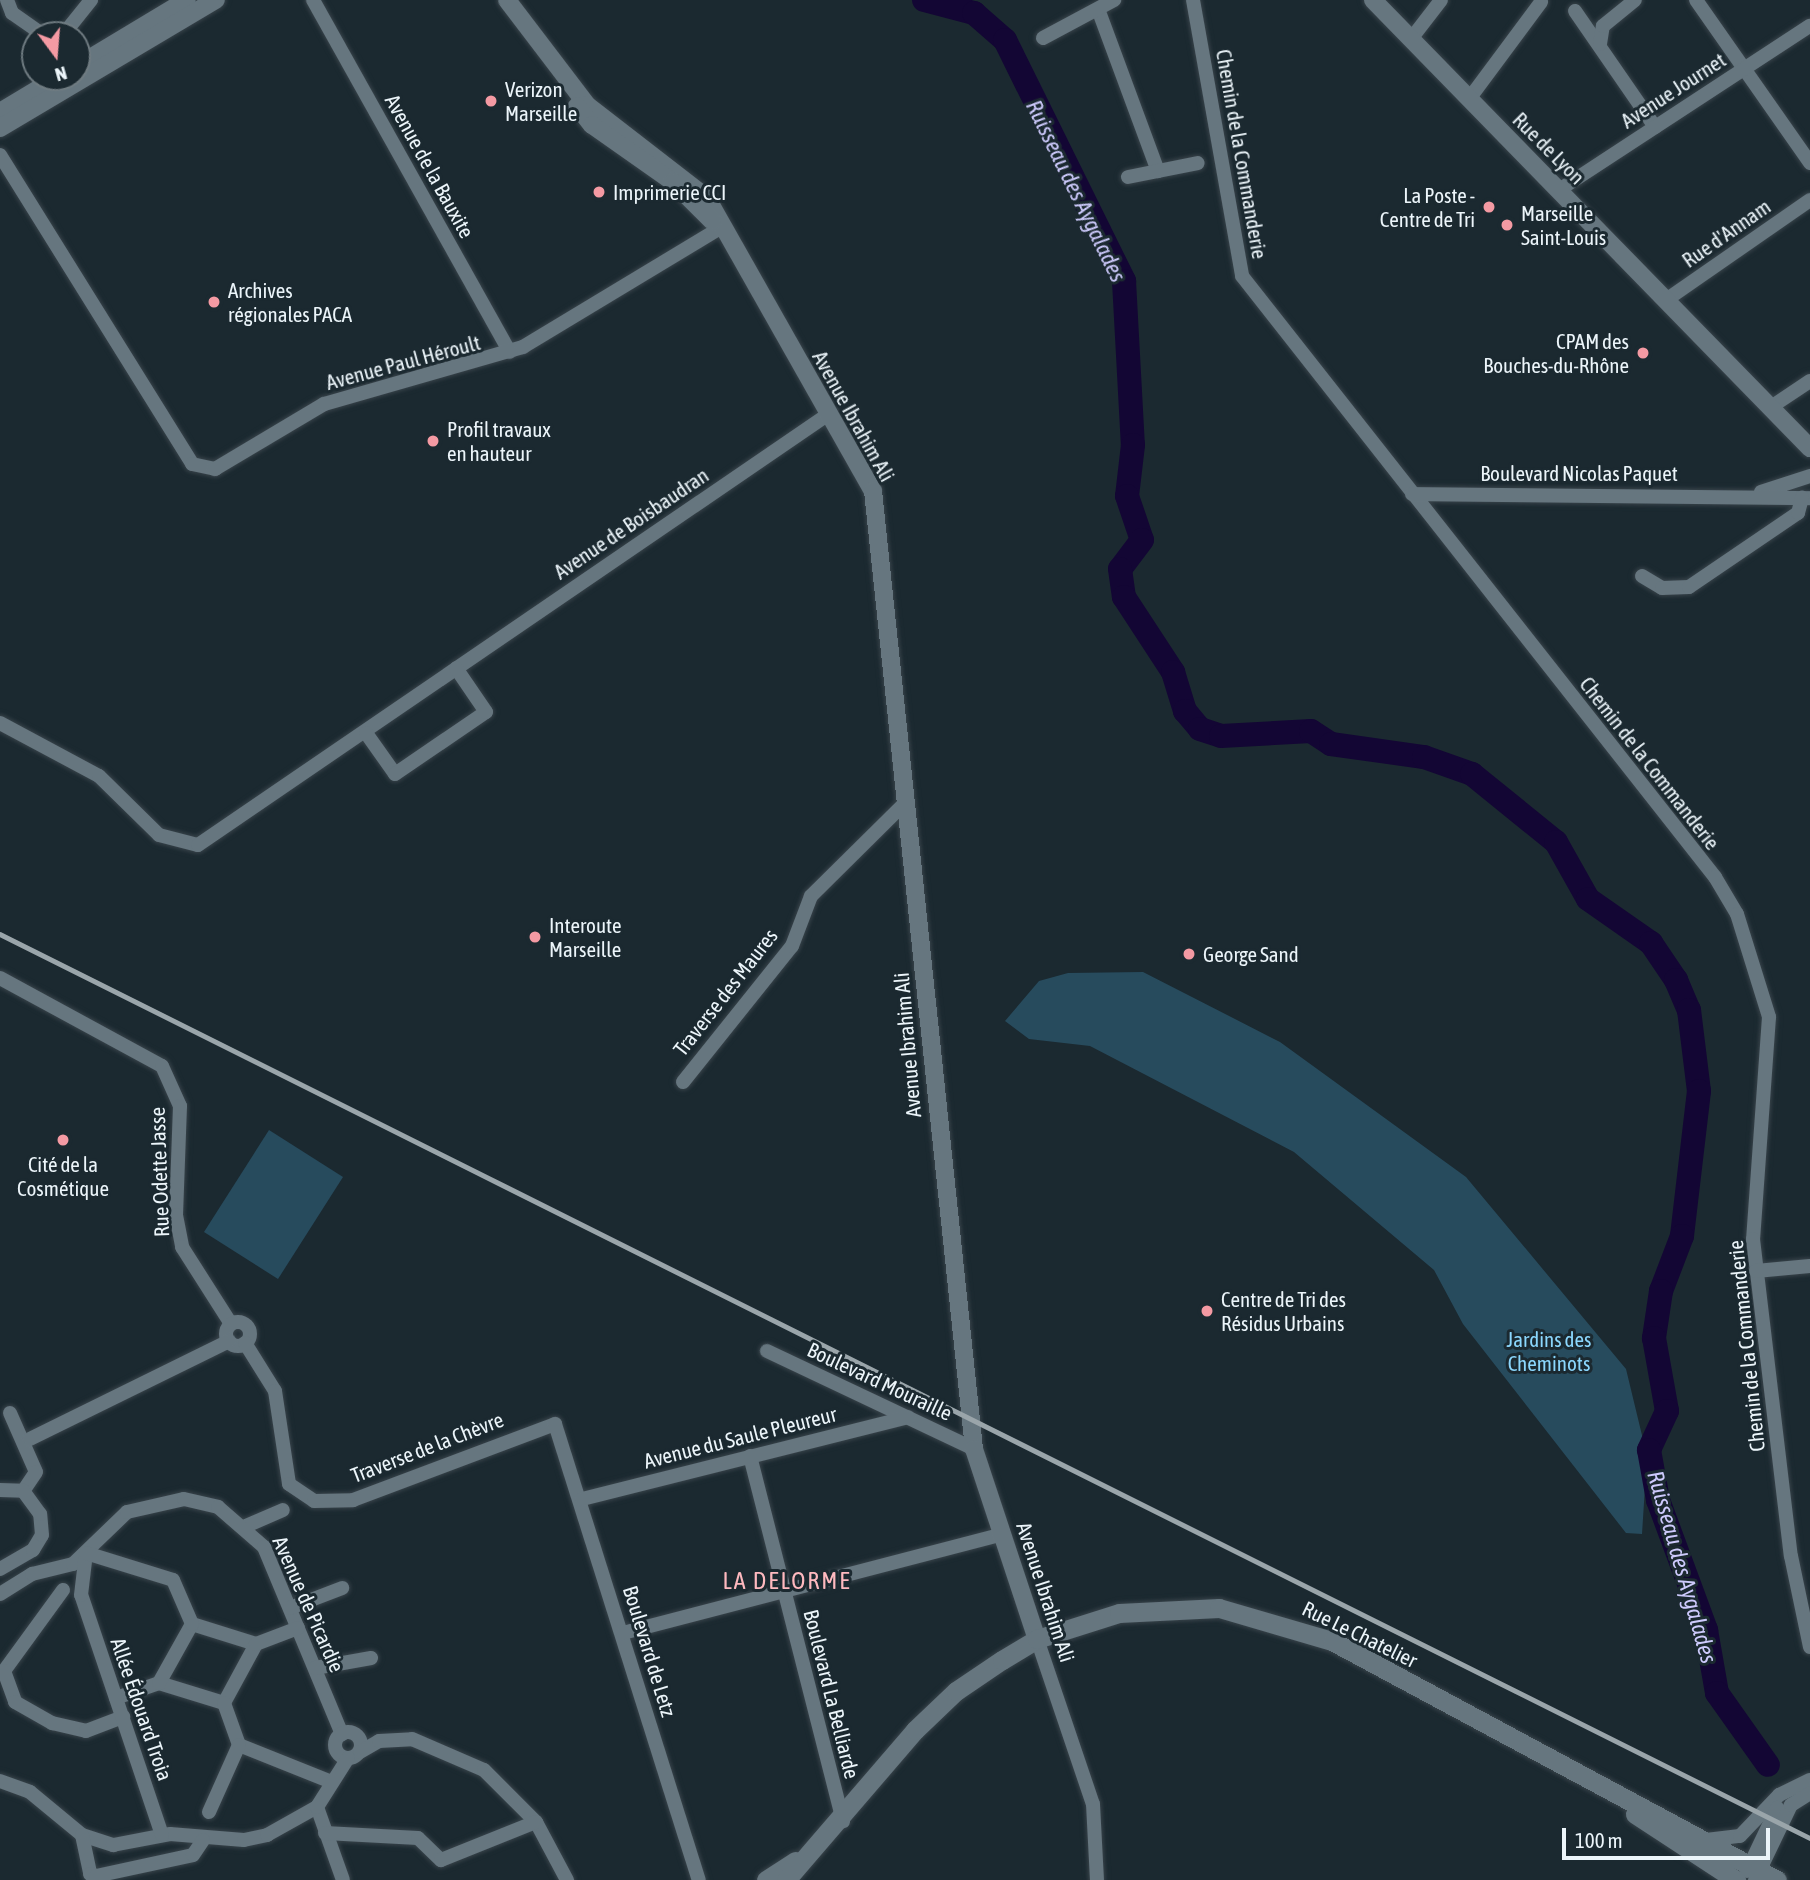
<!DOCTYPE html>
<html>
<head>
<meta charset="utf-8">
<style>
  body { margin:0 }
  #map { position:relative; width:1810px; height:1880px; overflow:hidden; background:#1b2930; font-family:"Asap Condensed",sans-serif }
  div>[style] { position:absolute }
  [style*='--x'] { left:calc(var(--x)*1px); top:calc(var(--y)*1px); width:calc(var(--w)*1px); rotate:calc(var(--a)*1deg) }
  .green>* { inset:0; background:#274b5d }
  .river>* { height:24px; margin:-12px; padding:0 12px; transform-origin:12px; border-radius:12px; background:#130634 }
  .roads { filter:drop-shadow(0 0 2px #38434a) drop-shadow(0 0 2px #38434a) }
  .minor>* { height:14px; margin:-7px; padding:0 7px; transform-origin:7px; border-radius:7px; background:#66767f }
  .minor>.ring { margin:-7px; padding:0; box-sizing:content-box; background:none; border:14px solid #66767f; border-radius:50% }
  .tertiary>* { height:18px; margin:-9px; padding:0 9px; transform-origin:9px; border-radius:9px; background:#66767f }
  .secondary>* { height:19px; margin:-9.5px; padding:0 9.5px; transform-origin:9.5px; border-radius:9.5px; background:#66767f }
  .rail>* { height:4.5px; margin:-2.25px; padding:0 2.25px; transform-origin:2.25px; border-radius:2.25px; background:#9aa5aa }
  .dots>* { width:19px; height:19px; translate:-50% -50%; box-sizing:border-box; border:4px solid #1b2930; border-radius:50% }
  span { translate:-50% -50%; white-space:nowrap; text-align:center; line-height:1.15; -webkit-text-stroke:6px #1b2930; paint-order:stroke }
  .poi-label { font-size:21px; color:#ecf5fa }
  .left { translate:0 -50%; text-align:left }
  .right { translate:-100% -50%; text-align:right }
  .street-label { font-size:21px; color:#ecf5fa }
  .park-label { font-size:21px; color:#8bd7fd }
  .water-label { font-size:23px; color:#cdcafc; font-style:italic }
  .quarter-label { font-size:24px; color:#feb9bf; letter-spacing:2px }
  .north { position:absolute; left:21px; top:21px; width:70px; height:70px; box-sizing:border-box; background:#1b2930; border:2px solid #6f7b81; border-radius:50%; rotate:164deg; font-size:19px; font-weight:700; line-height:28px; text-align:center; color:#ecf5fa }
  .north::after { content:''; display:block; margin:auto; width:24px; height:32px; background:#f49aa3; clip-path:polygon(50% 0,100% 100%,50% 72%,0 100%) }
  .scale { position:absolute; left:1562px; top:1828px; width:208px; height:32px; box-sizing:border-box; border:4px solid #ecf5fa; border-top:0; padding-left:9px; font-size:21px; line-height:24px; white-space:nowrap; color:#ecf5fa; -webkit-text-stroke:5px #1b2930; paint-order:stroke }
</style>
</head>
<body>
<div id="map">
  <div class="green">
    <div style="clip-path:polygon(1143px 972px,1280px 1042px,1466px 1177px,1626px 1369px,1647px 1456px,1642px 1534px,1626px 1533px,1463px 1324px,1434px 1270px,1294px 1152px,1090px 1046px,1029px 1039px,1005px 1021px,1039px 981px,1068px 973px)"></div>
    <div style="clip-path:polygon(269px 1130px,343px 1177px,278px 1279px,204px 1232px)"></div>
  </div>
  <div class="river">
    <div style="--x:924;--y:0;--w:52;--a:14.6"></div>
    <div style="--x:974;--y:13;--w:41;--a:41.1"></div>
    <div style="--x:1005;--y:40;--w:269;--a:63.7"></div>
    <div style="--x:1124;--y:281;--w:164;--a:86.9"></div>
    <div style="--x:1133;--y:445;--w:51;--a:96.7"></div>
    <div style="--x:1127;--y:496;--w:46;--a:71.2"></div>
    <div style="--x:1142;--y:540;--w:36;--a:127"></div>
    <div style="--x:1120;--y:569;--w:28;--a:82"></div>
    <div style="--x:1124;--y:597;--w:90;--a:56.8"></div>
    <div style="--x:1173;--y:672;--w:41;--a:72.9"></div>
    <div style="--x:1185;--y:711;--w:23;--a:50"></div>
    <div style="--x:1200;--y:729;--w:22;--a:18"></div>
    <div style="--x:1221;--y:736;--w:90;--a:-3.2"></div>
    <div style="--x:1311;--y:731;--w:24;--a:33"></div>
    <div style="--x:1331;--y:744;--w:94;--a:8"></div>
    <div style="--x:1424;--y:757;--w:51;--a:19.5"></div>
    <div style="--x:1472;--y:774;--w:108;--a:39"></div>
    <div style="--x:1556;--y:842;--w:65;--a:60.7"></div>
    <div style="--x:1588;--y:899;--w:77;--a:34.9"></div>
    <div style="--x:1651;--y:943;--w:45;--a:56"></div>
    <div style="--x:1676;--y:980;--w:33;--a:67"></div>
    <div style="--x:1689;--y:1010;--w:82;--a:83"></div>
    <div style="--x:1699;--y:1091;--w:146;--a:96.7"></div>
    <div style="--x:1682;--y:1236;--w:59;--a:110.9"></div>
    <div style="--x:1661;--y:1291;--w:48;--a:98.5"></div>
    <div style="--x:1654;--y:1338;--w:74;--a:79.9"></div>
    <div style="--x:1667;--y:1411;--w:43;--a:114.8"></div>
    <div style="--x:1649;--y:1450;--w:51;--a:79.8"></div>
    <div style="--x:1658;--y:1500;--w:139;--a:69.7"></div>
    <div style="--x:1706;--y:1630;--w:64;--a:80.1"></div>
    <div style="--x:1717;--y:1693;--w:88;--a:54.7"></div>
  </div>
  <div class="roads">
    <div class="minor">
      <div style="--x:7;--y:0;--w:14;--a:69"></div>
      <div style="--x:12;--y:13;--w:39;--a:35"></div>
      <div style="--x:313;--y:0;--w:403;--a:60.8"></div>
      <div style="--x:1193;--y:0;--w:280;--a:79.9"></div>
      <div style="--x:1242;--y:276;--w:765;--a:51.8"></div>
      <div style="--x:1715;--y:877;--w:43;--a:59.3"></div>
      <div style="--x:1737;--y:914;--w:108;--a:72.7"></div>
      <div style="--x:1769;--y:1017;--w:223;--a:94.1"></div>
      <div style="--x:1753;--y:1239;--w:319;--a:83.2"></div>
      <div style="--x:1791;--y:1556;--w:93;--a:78.2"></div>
      <div style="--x:1696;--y:0;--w:199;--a:55"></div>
      <div style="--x:1098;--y:9;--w:173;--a:69.7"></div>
      <div style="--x:1575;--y:11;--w:141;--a:55.4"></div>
      <div style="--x:63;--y:35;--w:45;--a:-51.3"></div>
      <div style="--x:1043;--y:38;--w:81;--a:-28.2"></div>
      <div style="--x:1411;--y:39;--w:49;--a:-52.4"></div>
      <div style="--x:1600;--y:44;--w:18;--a:-81"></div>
      <div style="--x:1603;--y:26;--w:41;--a:-39.1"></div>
      <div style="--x:1469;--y:99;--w:121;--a:-53.4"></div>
      <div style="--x:0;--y:155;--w:364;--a:58.1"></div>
      <div style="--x:192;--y:464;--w:24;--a:12"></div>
      <div style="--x:215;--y:469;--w:127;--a:-30.8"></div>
      <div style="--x:324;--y:404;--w:207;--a:-16"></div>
      <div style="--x:523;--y:347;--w:230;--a:-31.1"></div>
      <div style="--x:1128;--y:177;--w:71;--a:-11.3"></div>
      <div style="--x:1559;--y:190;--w:300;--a:-33.2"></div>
      <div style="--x:1666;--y:300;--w:175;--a:-34.8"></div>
      <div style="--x:1771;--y:407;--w:47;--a:-33.7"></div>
      <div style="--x:1761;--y:492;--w:52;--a:-18.1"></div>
      <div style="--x:1412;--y:494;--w:398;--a:0.6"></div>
      <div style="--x:1642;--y:576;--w:23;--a:31"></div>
      <div style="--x:1662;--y:588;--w:27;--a:-2"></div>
      <div style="--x:1689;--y:587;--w:132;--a:-34.2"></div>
      <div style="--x:1798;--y:513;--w:16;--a:-75"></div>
      <div style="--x:0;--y:723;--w:112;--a:28.2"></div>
      <div style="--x:99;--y:776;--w:84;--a:44.5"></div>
      <div style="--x:159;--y:835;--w:40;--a:14.4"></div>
      <div style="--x:198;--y:845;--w:766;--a:-34.35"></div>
      <div style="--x:366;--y:733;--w:50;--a:54.7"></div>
      <div style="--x:395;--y:774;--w:110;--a:-34.3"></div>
      <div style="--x:486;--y:712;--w:53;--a:-124.3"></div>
      <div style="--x:0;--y:978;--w:184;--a:28.5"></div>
      <div style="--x:162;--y:1066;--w:44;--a:65.8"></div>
      <div style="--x:180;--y:1106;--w:109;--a:92.1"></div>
      <div style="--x:176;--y:1215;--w:33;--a:79"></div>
      <div style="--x:182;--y:1247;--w:91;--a:57.5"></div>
      <div style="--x:683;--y:1082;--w:174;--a:-51.3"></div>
      <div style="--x:792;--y:946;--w:53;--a:-69.2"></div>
      <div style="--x:811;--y:896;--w:135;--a:-44.7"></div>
      <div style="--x:1756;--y:1271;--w:54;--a:-5.3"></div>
      <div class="ring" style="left:226px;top:1322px;width:10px;height:10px"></div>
      <div style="--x:245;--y:1343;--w:57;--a:58"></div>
      <div style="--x:275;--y:1391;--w:94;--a:81.4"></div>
      <div style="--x:289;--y:1484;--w:30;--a:34"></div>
      <div style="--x:314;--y:1501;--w:39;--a:-1"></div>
      <div style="--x:353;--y:1500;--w:216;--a:-20.6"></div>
      <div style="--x:555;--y:1424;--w:478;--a:72.5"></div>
      <div style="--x:767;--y:1351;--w:229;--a:25.3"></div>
      <div style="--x:10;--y:1413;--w:64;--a:66.2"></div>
      <div style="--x:36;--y:1472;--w:23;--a:124"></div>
      <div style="--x:30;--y:1439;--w:222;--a:-26.2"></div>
      <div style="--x:750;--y:1456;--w:377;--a:75.7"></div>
      <div style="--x:0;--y:1490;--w:23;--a:2"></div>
      <div style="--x:582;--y:1499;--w:336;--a:-14.1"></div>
      <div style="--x:246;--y:1526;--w:40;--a:-23.4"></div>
      <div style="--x:0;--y:1569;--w:38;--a:-30"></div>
      <div style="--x:33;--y:1550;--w:17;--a:-59"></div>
      <div style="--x:42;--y:1535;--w:21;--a:-95"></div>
      <div style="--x:40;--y:1514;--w:29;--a:-126"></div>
      <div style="--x:63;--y:1590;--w:100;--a:126.1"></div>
      <div style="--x:4;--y:1671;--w:33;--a:70"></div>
      <div style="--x:15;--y:1702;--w:43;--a:29.6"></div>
      <div style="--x:52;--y:1723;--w:35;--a:13"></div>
      <div style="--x:86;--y:1731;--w:40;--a:-21"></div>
      <div style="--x:0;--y:1594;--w:38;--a:-32"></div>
      <div style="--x:32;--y:1574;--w:42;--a:-13.7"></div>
      <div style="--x:73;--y:1564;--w:75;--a:-43.9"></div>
      <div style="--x:127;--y:1512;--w:58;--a:-12.8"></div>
      <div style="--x:184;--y:1499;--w:35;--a:13"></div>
      <div style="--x:218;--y:1507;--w:61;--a:41"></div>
      <div style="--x:264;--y:1547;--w:203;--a:67.4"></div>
      <div style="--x:290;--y:1608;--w:56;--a:-21"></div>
      <div style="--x:192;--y:1624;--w:67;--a:17.4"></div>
      <div style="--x:623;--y:1633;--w:393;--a:-14.6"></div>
      <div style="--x:1037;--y:1639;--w:174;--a:71.3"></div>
      <div style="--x:1093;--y:1804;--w:76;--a:87"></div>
      <div style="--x:315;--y:1668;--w:57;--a:-10.1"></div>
      <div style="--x:159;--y:1683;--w:68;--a:17.1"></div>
      <div style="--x:116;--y:1698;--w:46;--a:-19.2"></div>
      <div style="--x:159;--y:1683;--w:68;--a:-60.8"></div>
      <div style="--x:224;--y:1703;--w:67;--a:-61.5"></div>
      <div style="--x:256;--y:1644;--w:45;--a:-20.9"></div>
      <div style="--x:224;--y:1703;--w:45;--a:70.3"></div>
      <div class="ring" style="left:335px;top:1732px;width:12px;height:12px"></div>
      <div style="--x:239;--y:1745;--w:97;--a:21.8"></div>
      <div style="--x:360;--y:1752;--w:22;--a:-30"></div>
      <div style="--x:379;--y:1741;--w:33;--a:-3"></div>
      <div style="--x:412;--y:1739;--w:78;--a:23.3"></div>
      <div style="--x:484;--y:1770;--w:74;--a:45"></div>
      <div style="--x:536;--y:1822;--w:66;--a:61.9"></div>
      <div style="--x:0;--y:1781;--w:32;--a:20"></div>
      <div style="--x:30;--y:1792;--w:67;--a:39.6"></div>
      <div style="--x:82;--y:1835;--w:33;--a:18"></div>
      <div style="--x:113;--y:1845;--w:58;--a:-10.9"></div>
      <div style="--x:170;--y:1834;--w:74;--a:4.6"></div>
      <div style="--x:244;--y:1840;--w:24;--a:-12"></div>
      <div style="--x:267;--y:1835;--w:57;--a:-29.2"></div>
      <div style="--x:317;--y:1807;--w:77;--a:70.4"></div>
      <div style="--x:317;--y:1807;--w:58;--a:-57.7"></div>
      <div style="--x:209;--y:1812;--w:73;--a:-65.9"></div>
      <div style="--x:325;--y:1833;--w:93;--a:3.1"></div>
      <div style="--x:418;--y:1838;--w:32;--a:44"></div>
      <div style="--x:441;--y:1860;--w:102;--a:-21.8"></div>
      <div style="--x:82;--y:1835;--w:40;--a:78"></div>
      <div style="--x:90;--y:1874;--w:6;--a:18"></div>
      <div style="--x:96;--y:1876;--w:99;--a:-12.2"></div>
      <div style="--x:193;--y:1855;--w:18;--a:-56"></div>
      <div style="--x:162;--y:1835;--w:253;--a:-108.6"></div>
      <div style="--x:81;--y:1595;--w:42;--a:-83.2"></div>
      <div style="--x:86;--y:1553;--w:91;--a:17.2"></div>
      <div style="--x:173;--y:1580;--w:48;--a:66.6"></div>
      <div style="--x:1706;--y:1840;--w:34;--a:-7"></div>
      <div style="--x:1740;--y:1836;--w:57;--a:-46.4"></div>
      <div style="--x:1779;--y:1795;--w:34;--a:-26"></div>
      <div style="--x:1747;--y:1871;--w:70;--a:-64.5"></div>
      <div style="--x:1755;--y:1880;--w:83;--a:-64.4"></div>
      <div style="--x:1791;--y:1805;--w:22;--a:-32"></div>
    </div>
    <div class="tertiary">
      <div style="--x:507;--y:0;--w:132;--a:52.7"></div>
      <div style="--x:587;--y:105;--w:152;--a:37.8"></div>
      <div style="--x:707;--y:198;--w:337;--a:60.5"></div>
      <div style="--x:873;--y:491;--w:963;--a:83.98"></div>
      <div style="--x:974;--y:1449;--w:200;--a:71.7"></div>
      <div style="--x:1373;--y:0;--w:626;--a:45.71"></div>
      <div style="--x:77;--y:66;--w:128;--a:-31"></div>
      <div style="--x:577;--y:106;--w:24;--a:52"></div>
      <div style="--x:592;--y:125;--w:99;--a:35.1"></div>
      <div style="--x:673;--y:182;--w:55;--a:45"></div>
      <div style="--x:0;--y:112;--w:68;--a:-31.1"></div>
      <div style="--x:0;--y:128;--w:251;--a:-30.7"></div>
    </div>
    <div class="secondary">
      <div style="--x:1635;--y:1814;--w:121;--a:33.2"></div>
      <div style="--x:766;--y:1880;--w:35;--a:-33"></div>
      <div style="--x:786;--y:1880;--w:198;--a:-49.3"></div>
      <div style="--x:915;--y:1730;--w:57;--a:-43.6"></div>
      <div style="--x:956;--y:1691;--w:55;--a:-34"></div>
      <div style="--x:1002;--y:1660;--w:41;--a:-31"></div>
      <div style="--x:1037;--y:1639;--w:86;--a:-17.6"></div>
      <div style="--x:1119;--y:1613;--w:100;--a:-2.9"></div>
      <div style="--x:1219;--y:1608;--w:118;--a:16.3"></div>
      <div style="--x:1332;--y:1641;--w:505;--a:28.24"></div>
    </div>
  </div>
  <div class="rail">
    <div style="--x:0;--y:934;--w:2023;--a:26.54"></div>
  </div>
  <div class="dots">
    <div style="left:491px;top:101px;background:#f49aa3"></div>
    <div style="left:599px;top:192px;background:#f49aa3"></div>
    <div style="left:1489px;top:207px;background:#f49aa3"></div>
    <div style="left:1507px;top:225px;background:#f49aa3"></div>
    <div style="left:214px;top:302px;background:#f49aa3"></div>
    <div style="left:1643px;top:353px;background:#f49aa3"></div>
    <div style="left:433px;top:441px;background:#f49aa3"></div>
    <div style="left:535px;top:937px;background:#f49aa3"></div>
    <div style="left:1189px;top:954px;background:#f49aa3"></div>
    <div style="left:63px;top:1140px;background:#f49aa3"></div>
    <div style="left:1207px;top:1311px;background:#f49aa3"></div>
  </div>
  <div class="poi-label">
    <span class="left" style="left:505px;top:101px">Verizon<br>Marseille</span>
    <span class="left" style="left:613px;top:192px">Imprimerie CCI</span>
    <span class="right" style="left:1475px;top:207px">La Poste -<br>Centre de Tri</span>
    <span class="left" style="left:1521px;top:225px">Marseille<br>Saint-Louis</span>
    <span class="left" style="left:228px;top:302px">Archives<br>régionales PACA</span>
    <span class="right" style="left:1629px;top:353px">CPAM des<br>Bouches-du-Rhône</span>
    <span class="left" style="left:447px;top:441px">Profil travaux<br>en hauteur</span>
    <span class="left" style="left:549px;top:937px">Interoute<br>Marseille</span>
    <span class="left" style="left:1203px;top:954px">George Sand</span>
    <span style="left:63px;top:1176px">Cité de la<br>Cosmétique</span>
    <span class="left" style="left:1221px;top:1311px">Centre de Tri des<br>Résidus Urbains</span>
  </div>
  <div class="street-label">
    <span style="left:1673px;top:90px;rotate:-33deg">Avenue Journet</span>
    <span style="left:1549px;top:148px;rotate:45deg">Rue de Lyon</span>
    <span style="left:1242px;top:154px;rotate:80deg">Chemin de la Commanderie</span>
    <span style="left:430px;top:166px;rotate:61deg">Avenue de la Bauxite</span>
    <span style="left:1726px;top:233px;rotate:-35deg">Rue d'Annam</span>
    <span style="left:403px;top:362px;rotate:-15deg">Avenue Paul Héroult</span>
    <span style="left:854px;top:416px;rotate:61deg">Avenue Ibrahim Ali</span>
    <span style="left:1579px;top:473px">Boulevard Nicolas Paquet</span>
    <span style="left:631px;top:523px;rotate:-34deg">Avenue de Boisbaudran</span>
    <span style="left:1650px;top:763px;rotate:52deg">Chemin de la Commanderie</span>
    <span style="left:725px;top:992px;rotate:-52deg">Traverse des Maures</span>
    <span style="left:907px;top:1045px;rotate:-95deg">Avenue Ibrahim Ali</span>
    <span style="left:159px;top:1172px;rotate:-92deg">Rue Odette Jasse</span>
    <span style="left:1746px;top:1346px;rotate:-96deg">Chemin de la Commanderie</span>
    <span style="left:880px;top:1381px;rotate:25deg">Boulevard Mouraille</span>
    <span style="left:740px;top:1437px;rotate:-14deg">Avenue du Saule Pleureur</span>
    <span style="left:427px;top:1447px;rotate:-21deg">Traverse de la Chèvre</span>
    <span style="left:1046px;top:1592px;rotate:72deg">Avenue Ibrahim Ali</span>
    <span style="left:309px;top:1604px;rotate:66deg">Avenue de Picardie</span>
    <span style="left:1360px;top:1634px;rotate:26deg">Rue Le Chatelier</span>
    <span style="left:650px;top:1651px;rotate:73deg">Boulevard de Letz</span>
    <span style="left:832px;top:1694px;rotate:76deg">Boulevard La Belliarde</span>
    <span style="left:142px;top:1709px;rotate:71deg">Allée Édouard Troia</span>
  </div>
  <div class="park-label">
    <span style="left:1549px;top:1351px">Jardins des<br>Cheminots</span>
  </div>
  <div class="water-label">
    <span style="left:1076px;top:191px;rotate:64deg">Ruisseau des Aygalades</span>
    <span style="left:1682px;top:1567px;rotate:74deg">Ruisseau des Aygalades</span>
  </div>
  <div class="quarter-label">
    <span style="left:787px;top:1581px">LA DELORME</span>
  </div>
  <div class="north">N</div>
  <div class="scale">100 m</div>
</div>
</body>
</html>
